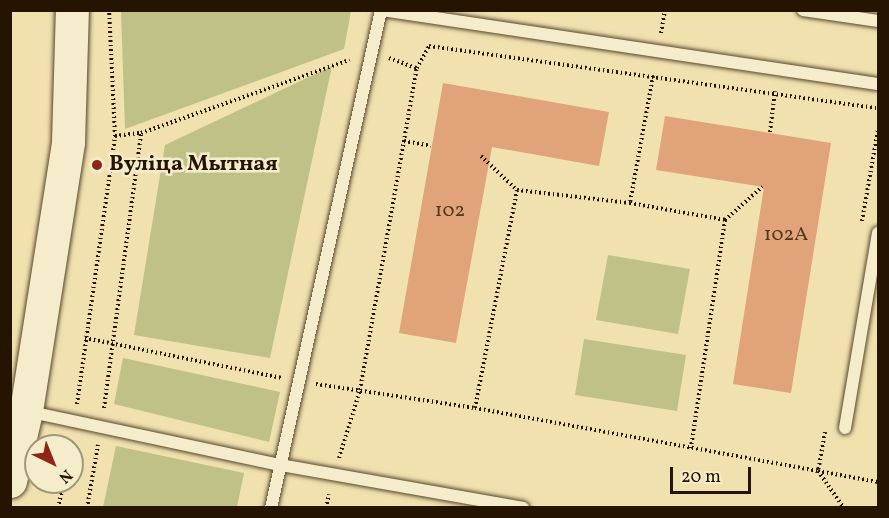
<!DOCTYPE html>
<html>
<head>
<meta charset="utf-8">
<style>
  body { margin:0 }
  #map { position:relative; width:889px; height:518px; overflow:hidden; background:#f0e1af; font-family:Vollkorn,serif }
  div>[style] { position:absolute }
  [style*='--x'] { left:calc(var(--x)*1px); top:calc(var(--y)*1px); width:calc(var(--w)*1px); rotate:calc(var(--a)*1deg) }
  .green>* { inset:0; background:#bfc187 }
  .building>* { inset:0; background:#e0a37a }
  .path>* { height:4px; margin-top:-2px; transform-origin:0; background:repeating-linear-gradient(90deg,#241400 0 1.5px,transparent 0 4.5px) }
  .roads { filter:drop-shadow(0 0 2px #57472c) drop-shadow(0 0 2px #57472c) }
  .lane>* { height:12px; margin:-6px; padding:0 6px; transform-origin:6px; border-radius:6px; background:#f5eccb }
  .secondary>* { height:33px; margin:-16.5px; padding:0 16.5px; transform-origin:16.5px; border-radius:16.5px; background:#f5eccb }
  .dots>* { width:16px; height:16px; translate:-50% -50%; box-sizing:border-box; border:3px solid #f5eccb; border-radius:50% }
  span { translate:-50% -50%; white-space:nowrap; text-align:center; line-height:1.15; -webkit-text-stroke:5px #f5eccb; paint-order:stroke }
  .number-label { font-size:20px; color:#53381e }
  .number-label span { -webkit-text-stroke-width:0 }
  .poi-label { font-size:22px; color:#241400; font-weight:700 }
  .left { translate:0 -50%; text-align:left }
  .frame { position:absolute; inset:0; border:12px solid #241400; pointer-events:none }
  .north { position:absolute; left:24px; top:434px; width:60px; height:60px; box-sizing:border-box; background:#f5eccb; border:2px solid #a1967a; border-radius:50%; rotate:137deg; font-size:16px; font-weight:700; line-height:24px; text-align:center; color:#241400 }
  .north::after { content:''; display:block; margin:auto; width:21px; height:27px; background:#8f2418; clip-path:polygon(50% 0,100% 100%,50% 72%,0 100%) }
  .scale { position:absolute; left:670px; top:467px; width:81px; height:27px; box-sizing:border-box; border:3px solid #241400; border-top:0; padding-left:8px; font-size:18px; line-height:21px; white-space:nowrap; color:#241400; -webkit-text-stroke:4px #f5eccb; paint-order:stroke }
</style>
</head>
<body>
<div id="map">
  <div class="green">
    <div style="clip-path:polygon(121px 11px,121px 10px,351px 11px,344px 49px,125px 129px)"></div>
    <div style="clip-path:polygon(332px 66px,270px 358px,134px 335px,165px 145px)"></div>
    <div style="clip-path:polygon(608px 255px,690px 269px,678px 334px,596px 320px)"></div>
    <div style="clip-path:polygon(584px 339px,686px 355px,677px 411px,575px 395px)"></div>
    <div style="clip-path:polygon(123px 358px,280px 392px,269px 442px,114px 404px)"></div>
    <div style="clip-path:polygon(116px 446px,244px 473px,237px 507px,103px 507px)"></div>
  </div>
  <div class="building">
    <div style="clip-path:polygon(443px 83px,609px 112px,599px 166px,492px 147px,456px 343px,399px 333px)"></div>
    <div style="clip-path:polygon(665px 116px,831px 143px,791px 393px,733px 384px,764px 187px,656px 170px)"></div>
  </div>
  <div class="path">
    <div style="--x:661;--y:33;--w:23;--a:-80"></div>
    <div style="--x:389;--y:58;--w:30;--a:20"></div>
    <div style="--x:417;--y:68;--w:25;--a:-61"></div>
    <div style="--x:429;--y:46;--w:453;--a:7.9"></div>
    <div style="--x:653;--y:76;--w:129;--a:100.3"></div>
    <div style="--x:630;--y:203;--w:97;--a:10.1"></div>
    <div style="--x:725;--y:220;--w:231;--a:98.5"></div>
    <div style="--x:770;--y:132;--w:41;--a:-83"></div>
    <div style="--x:115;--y:136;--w:26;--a:-7"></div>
    <div style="--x:141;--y:133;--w:221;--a:-19.3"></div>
    <div style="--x:404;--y:141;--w:27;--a:10"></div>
    <div style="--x:481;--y:156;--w:50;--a:43.4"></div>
    <div style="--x:725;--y:220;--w:50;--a:-41.7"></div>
    <div style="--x:862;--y:221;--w:93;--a:-80.1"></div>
    <div style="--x:85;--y:338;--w:201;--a:11.5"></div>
    <div style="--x:316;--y:384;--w:161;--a:8.6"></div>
    <div style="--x:475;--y:408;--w:349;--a:10.4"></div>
    <div style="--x:818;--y:471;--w:45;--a:54.9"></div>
    <div style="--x:77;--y:404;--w:271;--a:-81.9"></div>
    <div style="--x:115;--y:136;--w:126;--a:-92.7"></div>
    <div style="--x:104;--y:408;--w:277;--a:-82.3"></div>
    <div style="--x:475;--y:408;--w:222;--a:-79.1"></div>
    <div style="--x:517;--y:190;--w:114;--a:6.6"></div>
    <div style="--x:825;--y:432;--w:40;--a:100"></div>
    <div style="--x:818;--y:471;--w:61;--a:10.4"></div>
    <div style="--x:339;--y:458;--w:71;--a:-72.8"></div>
    <div style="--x:360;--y:390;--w:327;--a:-80"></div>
    <div style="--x:58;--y:508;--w:27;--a:-77"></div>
    <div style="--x:87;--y:508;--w:64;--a:-80.1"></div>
    <div style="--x:326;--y:508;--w:14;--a:-78"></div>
  </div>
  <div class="roads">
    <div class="lane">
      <div style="--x:382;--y:10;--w:501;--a:8.49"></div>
      <div style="--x:803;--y:10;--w:76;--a:8.3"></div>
      <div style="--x:26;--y:411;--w:260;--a:12"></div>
      <div style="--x:280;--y:465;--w:247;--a:10"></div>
      <div style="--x:845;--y:428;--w:198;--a:-80.4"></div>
      <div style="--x:271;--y:508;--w:510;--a:-77.54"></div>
    </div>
    <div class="secondary">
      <div style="--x:10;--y:481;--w:72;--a:-77.1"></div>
      <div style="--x:26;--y:411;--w:272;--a:-81.1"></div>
      <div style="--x:68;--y:142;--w:132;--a:-88.3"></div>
    </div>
  </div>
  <div class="dots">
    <div style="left:97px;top:165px;background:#8f2418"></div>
  </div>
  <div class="number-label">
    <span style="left:450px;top:211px">102</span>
    <span style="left:786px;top:235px">102А</span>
  </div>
  <div class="poi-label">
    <span class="left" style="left:109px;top:165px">Вуліца Мытная</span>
  </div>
  <div class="frame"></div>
  <div class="north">N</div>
  <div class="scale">20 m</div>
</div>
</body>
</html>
